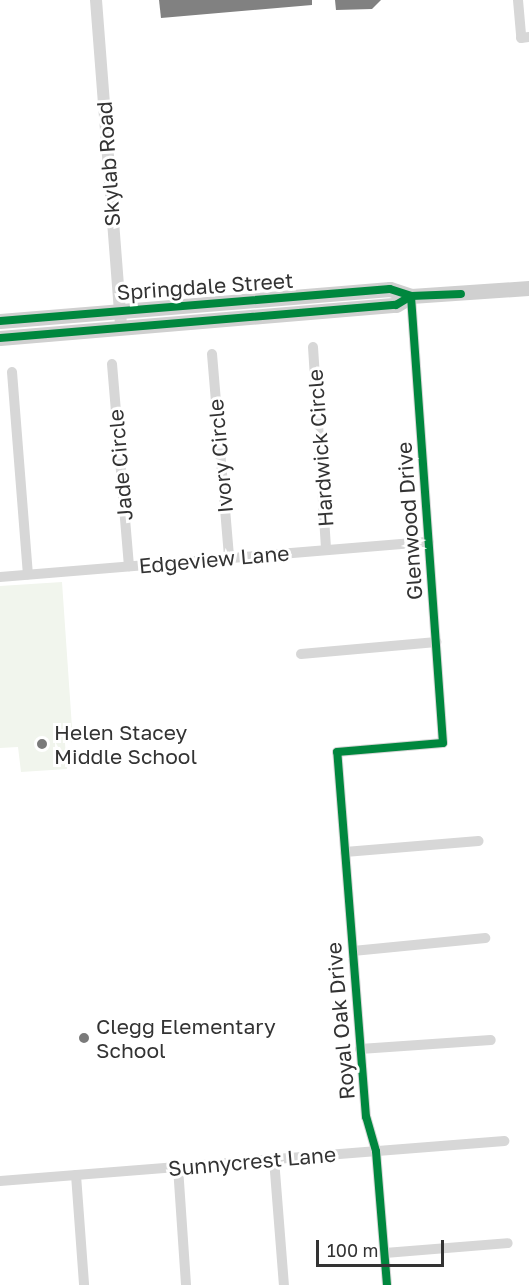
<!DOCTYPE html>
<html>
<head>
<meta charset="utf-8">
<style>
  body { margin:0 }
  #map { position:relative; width:529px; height:1285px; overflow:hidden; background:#fff; font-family:"Golos Text",sans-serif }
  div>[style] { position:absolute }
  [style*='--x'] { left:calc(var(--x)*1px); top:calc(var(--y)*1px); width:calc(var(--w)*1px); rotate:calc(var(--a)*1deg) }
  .green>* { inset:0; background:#f1f5ed }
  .building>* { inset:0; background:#818181 }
  .minor>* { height:10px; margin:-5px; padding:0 5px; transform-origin:5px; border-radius:5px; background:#d7d7d7 }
  .tertiary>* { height:12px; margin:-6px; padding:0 6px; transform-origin:6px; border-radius:6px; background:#d7d7d7 }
  .secondary>* { height:15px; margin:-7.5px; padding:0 7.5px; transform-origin:7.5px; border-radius:7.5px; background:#d0d0d0 }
  .cycleway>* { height:8px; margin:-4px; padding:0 4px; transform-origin:4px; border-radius:4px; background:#00873e }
  .dots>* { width:16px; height:16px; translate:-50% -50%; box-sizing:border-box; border:3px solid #fff; border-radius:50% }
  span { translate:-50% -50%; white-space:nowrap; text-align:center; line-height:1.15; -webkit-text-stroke:6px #fff; paint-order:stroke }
  .street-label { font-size:21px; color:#333 }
  .poi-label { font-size:21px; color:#333 }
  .left { translate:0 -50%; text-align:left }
  .scale { position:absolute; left:316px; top:1240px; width:128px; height:27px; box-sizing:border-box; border:3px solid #333; border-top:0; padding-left:8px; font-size:18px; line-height:21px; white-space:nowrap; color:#333; -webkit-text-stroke:4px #fff; paint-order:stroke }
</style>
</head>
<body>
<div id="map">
  <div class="green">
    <div style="clip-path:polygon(62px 582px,73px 742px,65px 743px,67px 769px,21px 772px,18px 747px,0 748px,0 586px)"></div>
  </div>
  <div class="building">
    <div style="clip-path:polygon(159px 0,312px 0,312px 5px,161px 18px)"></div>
    <div style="clip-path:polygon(335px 0,381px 0,372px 9px,336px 10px)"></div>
  </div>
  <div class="minor">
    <div style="--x:518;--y:0;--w:38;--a:85"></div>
    <div style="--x:521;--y:38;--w:8;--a:-7"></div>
    <div style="--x:313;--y:347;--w:203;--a:86.3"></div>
    <div style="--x:212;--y:354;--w:205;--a:85.2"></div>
    <div style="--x:112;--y:364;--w:203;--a:85.2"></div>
    <div style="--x:12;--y:372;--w:203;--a:85.5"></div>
    <div style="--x:0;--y:577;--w:430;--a:-4.7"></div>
    <div style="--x:301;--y:654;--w:136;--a:-5.1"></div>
    <div style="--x:345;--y:852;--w:134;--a:-4.7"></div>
    <div style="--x:353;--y:951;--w:133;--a:-5.6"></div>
    <div style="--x:360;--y:1049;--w:131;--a:-3.9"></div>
    <div style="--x:274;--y:1159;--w:126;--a:85.5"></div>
    <div style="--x:178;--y:1167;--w:118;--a:86.1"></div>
    <div style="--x:76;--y:1175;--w:110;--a:85.8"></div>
    <div style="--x:0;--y:1181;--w:506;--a:-4.54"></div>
    <div style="--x:385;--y:1253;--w:123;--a:-4.6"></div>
    <div style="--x:387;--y:1285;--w:134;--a:-94.7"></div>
    <div style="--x:376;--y:1151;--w:35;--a:-106"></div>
    <div style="--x:366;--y:1117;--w:366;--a:-94.5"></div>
    <div style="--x:337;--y:752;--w:106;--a:-4.9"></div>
    <div style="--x:443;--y:743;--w:448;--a:-94.1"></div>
  </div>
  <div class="tertiary">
    <div style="--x:96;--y:0;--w:329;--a:85.6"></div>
  </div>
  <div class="secondary">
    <div style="--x:0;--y:321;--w:391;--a:-4.7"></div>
    <div style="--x:390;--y:289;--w:22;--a:18"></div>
    <div style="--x:411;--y:296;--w:118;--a:-3.9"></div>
    <div style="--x:0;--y:338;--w:397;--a:-4.8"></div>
    <div style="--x:396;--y:305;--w:17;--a:-31"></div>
  </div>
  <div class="cycleway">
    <div style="--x:0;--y:321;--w:391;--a:-4.7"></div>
    <div style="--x:390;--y:289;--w:22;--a:18"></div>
    <div style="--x:411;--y:296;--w:50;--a:-2.3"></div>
    <div style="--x:0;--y:338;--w:397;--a:-4.8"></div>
    <div style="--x:396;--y:305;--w:17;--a:-31"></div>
    <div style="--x:387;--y:1285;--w:134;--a:-94.7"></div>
    <div style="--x:376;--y:1151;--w:35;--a:-106"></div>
    <div style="--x:366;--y:1117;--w:366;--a:-94.5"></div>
    <div style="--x:337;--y:752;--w:106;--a:-4.9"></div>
    <div style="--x:443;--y:743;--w:448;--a:-94.1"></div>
  </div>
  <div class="dots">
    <div style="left:42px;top:744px;background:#7a7a7a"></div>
    <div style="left:84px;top:1038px;background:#7a7a7a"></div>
  </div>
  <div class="street-label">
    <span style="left:108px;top:164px;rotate:-94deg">Skylab Road</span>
    <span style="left:205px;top:286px;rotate:-4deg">Springdale Street</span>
    <span style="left:320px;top:448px;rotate:-94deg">Hardwick Circle</span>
    <span style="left:220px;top:456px;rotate:-95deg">Ivory Circle</span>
    <span style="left:120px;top:465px;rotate:-95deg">Jade Circle</span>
    <span style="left:409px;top:521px;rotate:-94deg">Glenwood Drive</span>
    <span style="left:214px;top:559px;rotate:-5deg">Edgeview Lane</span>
    <span style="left:340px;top:1021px;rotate:-95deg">Royal Oak Drive</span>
    <span style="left:252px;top:1161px;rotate:-5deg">Sunnycrest Lane</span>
  </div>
  <div class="poi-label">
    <span class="left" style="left:54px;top:744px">Helen Stacey<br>Middle School</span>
    <span class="left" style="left:96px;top:1038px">Clegg Elementary<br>School</span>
  </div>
  <div class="scale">100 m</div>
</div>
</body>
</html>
